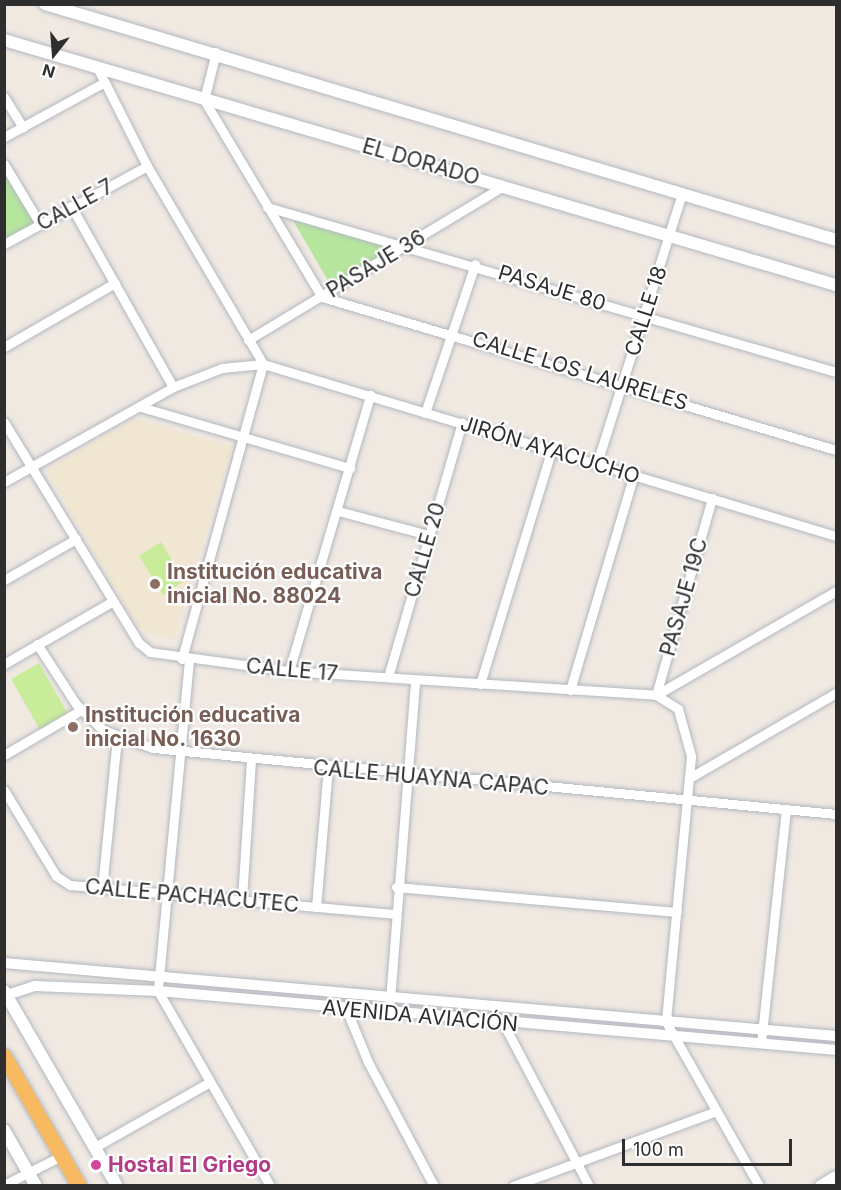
<!DOCTYPE html>
<html>
<head>
<meta charset="utf-8">
<style>
  body { margin:0 }
  #map { position:relative; width:841px; height:1190px; overflow:hidden; background:#efe9e1; font-family:Inter,sans-serif }
  div>[style] { position:absolute }
  [style*='--x'] { left:calc(var(--x)*1px); top:calc(var(--y)*1px); width:calc(var(--w)*1px); rotate:calc(var(--a)*1deg) }
  .education>* { inset:0; background:#f0e6d1 }
  .green>* { inset:0; background:#b6e59e }
  .pitch>* { inset:0; background:#c9ec9a }
  .roads { filter:drop-shadow(0 0 2px #b4b7c1) drop-shadow(0 0 2px #b4b7c1) }
  .minor>* { height:9px; margin:-4.5px; padding:0 4.5px; transform-origin:4.5px; border-radius:4.5px; background:#fff }
  .tertiary>* { height:10px; margin:-5px; padding:0 5px; transform-origin:5px; border-radius:5px; background:#fff }
  .secondary>* { height:12px; margin:-6px; padding:0 6px; transform-origin:6px; border-radius:6px; background:#fff }
  .trunk>* { height:15px; margin:-7.5px; padding:0 7.5px; transform-origin:7.5px; border-radius:7.5px; background:#f8ba60 }
  .dots>* { width:16px; height:16px; translate:-50% -50%; box-sizing:border-box; border:3px solid #fff; border-radius:50% }
  span { translate:-50% -50%; white-space:nowrap; text-align:center; line-height:1.15; -webkit-text-stroke:4.5px #fff; paint-order:stroke }
  .street-label { font-size:21px; color:#2e2e2e }
  .education-label { font-size:21px; color:#785e54; font-weight:700 }
  .left { translate:0 -50%; text-align:left }
  .hotel-label { font-size:21px; color:#b23c85; font-weight:700 }
  .frame { position:absolute; inset:0; border:6px solid #2e2e2e; pointer-events:none }
  .north { position:absolute; left:24px; top:24px; width:60px; height:60px; -webkit-text-stroke:4px #fff; paint-order:stroke; rotate:197deg; font-size:16px; font-weight:700; line-height:24px; text-align:center; color:#2e2e2e }
  .north::after { content:''; display:block; margin:auto; width:21px; height:27px; background:#2e2e2e; clip-path:polygon(50% 0,100% 100%,50% 72%,0 100%) }
  .scale { position:absolute; left:622px; top:1139px; width:170px; height:27px; box-sizing:border-box; border:3px solid #2e2e2e; border-top:0; padding-left:8px; font-size:18px; line-height:21px; white-space:nowrap; color:#2e2e2e; -webkit-text-stroke:4px #fff; paint-order:stroke }
</style>
</head>
<body>
<div id="map">
  <div class="education">
    <div style="clip-path:polygon(133px 419px,232px 446px,174px 640px,138px 628px,46px 470px)"></div>
  </div>
  <div class="green">
    <div style="clip-path:polygon(4px 170px,37px 225px,4px 244px)"></div>
    <div style="clip-path:polygon(290px 215px,393px 248px,331px 286px)"></div>
  </div>
  <div class="pitch">
    <div style="clip-path:polygon(161px 542px,184px 581px,163px 595px,139px 556px)"></div>
    <div style="clip-path:polygon(39px 663px,68px 714px,40px 730px,11px 679px)"></div>
  </div>
  <div class="roads">
    <div class="minor">
      <div style="--x:216;--y:52;--w:49;--a:104"></div>
      <div style="--x:204;--y:100;--w:230;--a:59.1"></div>
      <div style="--x:322;--y:297;--w:536;--a:16.58"></div>
      <div style="--x:97;--y:67;--w:111;--a:63.2"></div>
      <div style="--x:147;--y:166;--w:229;--a:59.6"></div>
      <div style="--x:263;--y:364;--w:306;--a:105.4"></div>
      <div style="--x:4;--y:97;--w:36;--a:58"></div>
      <div style="--x:4;--y:137;--w:113;--a:-28.6"></div>
      <div style="--x:4;--y:164;--w:70;--a:59"></div>
      <div style="--x:71;--y:206;--w:208;--a:60.6"></div>
      <div style="--x:267;--y:207;--w:592;--a:16.17"></div>
      <div style="--x:4;--y:244;--w:163;--a:-28.6"></div>
      <div style="--x:248;--y:340;--w:298;--a:-31.1"></div>
      <div style="--x:4;--y:347;--w:128;--a:-30"></div>
      <div style="--x:141;--y:407;--w:218;--a:16.3"></div>
      <div style="--x:425;--y:413;--w:157;--a:-71.4"></div>
      <div style="--x:4;--y:422;--w:259;--a:58.6"></div>
      <div style="--x:139;--y:643;--w:14;--a:39"></div>
      <div style="--x:150;--y:652;--w:140;--a:7.8"></div>
      <div style="--x:289;--y:671;--w:368;--a:3.7"></div>
      <div style="--x:597;--y:463;--w:282;--a:-72.5"></div>
      <div style="--x:4;--y:482;--w:194;--a:-29.3"></div>
      <div style="--x:173;--y:387;--w:53;--a:-21.2"></div>
      <div style="--x:222;--y:368;--w:41;--a:-5.6"></div>
      <div style="--x:263;--y:364;--w:598;--a:16.71"></div>
      <div style="--x:338;--y:511;--w:93;--a:14.9"></div>
      <div style="--x:4;--y:580;--w:83;--a:-29.7"></div>
      <div style="--x:37;--y:644;--w:72;--a:57"></div>
      <div style="--x:76;--y:704;--w:37;--a:44"></div>
      <div style="--x:103;--y:730;--w:53;--a:19.8"></div>
      <div style="--x:153;--y:748;--w:686;--a:5.52"></div>
      <div style="--x:189;--y:660;--w:332;--a:95.4"></div>
      <div style="--x:158;--y:991;--w:225;--a:60.1"></div>
      <div style="--x:4;--y:664;--w:126;--a:-30"></div>
      <div style="--x:289;--y:671;--w:288;--a:-73.6"></div>
      <div style="--x:388;--y:677;--w:265;--a:-73.8"></div>
      <div style="--x:480;--y:684;--w:246;--a:-73"></div>
      <div style="--x:570;--y:690;--w:225;--a:-73.5"></div>
      <div style="--x:656;--y:695;--w:26;--a:32"></div>
      <div style="--x:678;--y:709;--w:49;--a:74.5"></div>
      <div style="--x:691;--y:756;--w:267;--a:95.4"></div>
      <div style="--x:666;--y:1022;--w:189;--a:60.4"></div>
      <div style="--x:656;--y:695;--w:208;--a:-30"></div>
      <div style="--x:656;--y:695;--w:205;--a:-74.1"></div>
      <div style="--x:4;--y:755;--w:89;--a:-30.3"></div>
      <div style="--x:691;--y:777;--w:168;--a:-30.1"></div>
      <div style="--x:4;--y:790;--w:100;--a:58.8"></div>
      <div style="--x:56;--y:876;--w:17;--a:33"></div>
      <div style="--x:70;--y:885;--w:325;--a:5.1"></div>
      <div style="--x:396;--y:887;--w:282;--a:5.1"></div>
      <div style="--x:102;--y:888;--w:151;--a:-84.3"></div>
      <div style="--x:242;--y:899;--w:138;--a:-86.3"></div>
      <div style="--x:316;--y:907;--w:140;--a:-85.1"></div>
      <div style="--x:347;--y:1011;--w:55;--a:67.6"></div>
      <div style="--x:368;--y:1062;--w:140;--a:62"></div>
      <div style="--x:389;--y:1013;--w:333;--a:-85.5"></div>
      <div style="--x:503;--y:1023;--w:184;--a:62.2"></div>
      <div style="--x:761;--y:1043;--w:235;--a:-83.9"></div>
      <div style="--x:95;--y:1147;--w:132;--a:-29.5"></div>
      <div style="--x:4;--y:1185;--w:64;--a:-27"></div>
      <div style="--x:513;--y:1186;--w:217;--a:-20.2"></div>
    </div>
    <div class="tertiary">
      <div style="--x:4;--y:963;--w:835;--a:5.01"></div>
      <div style="--x:4;--y:996;--w:33;--a:-18"></div>
      <div style="--x:35;--y:986;--w:123;--a:2.3"></div>
      <div style="--x:158;--y:991;--w:681;--a:4.97"></div>
    </div>
    <div class="secondary">
      <div style="--x:45;--y:4;--w:825;--a:16.61"></div>
      <div style="--x:4;--y:40;--w:867;--a:16.41"></div>
      <div style="--x:4;--y:991;--w:225;--a:59.9"></div>
      <div style="--x:4;--y:1130;--w:64;--a:60.3"></div>
      <div style="--x:821;--y:1186;--w:17;--a:-31"></div>
    </div>
    <div class="trunk">
      <div style="--x:4;--y:1056;--w:150;--a:60"></div>
    </div>
  </div>
  <div class="dots">
    <div style="left:155px;top:584px;background:#8d6e63"></div>
    <div style="left:73px;top:727px;background:#8d6e63"></div>
    <div style="left:96px;top:1165px;background:#d1479c"></div>
  </div>
  <div class="street-label">
    <span style="left:421px;top:162px;rotate:16deg">EL DORADO</span>
    <span style="left:75px;top:205px;rotate:-29deg">CALLE 7</span>
    <span style="left:376px;top:264px;rotate:-31deg">PASAJE 36</span>
    <span style="left:552px;top:288px;rotate:17deg">PASAJE 80</span>
    <span style="left:646px;top:311px;rotate:-72deg">CALLE 18</span>
    <span style="left:580px;top:371px;rotate:17deg">CALLE LOS LAURELES</span>
    <span style="left:550px;top:450px;rotate:17deg">JIRÓN AYACUCHO</span>
    <span style="left:425px;top:550px;rotate:-74deg">CALLE 20</span>
    <span style="left:684px;top:597px;rotate:-74deg">PASAJE 19C</span>
    <span style="left:292px;top:670px;rotate:5deg">CALLE 17</span>
    <span style="left:431px;top:778px;rotate:5deg">CALLE HUAYNA CAPAC</span>
    <span style="left:192px;top:896px;rotate:5deg">CALLE PACHACUTEC</span>
    <span style="left:420px;top:1016px;rotate:5deg">AVENIDA AVIACIÓN</span>
  </div>
  <div class="education-label">
    <span class="left" style="left:167px;top:584px">Institución educativa<br>inicial No. 88024</span>
    <span class="left" style="left:85px;top:727px">Institución educativa<br>inicial No. 1630</span>
  </div>
  <div class="hotel-label">
    <span class="left" style="left:108px;top:1165px">Hostal El Griego</span>
  </div>
  <div class="frame"></div>
  <div class="north">N</div>
  <div class="scale">100 m</div>
</div>
</body>
</html>
